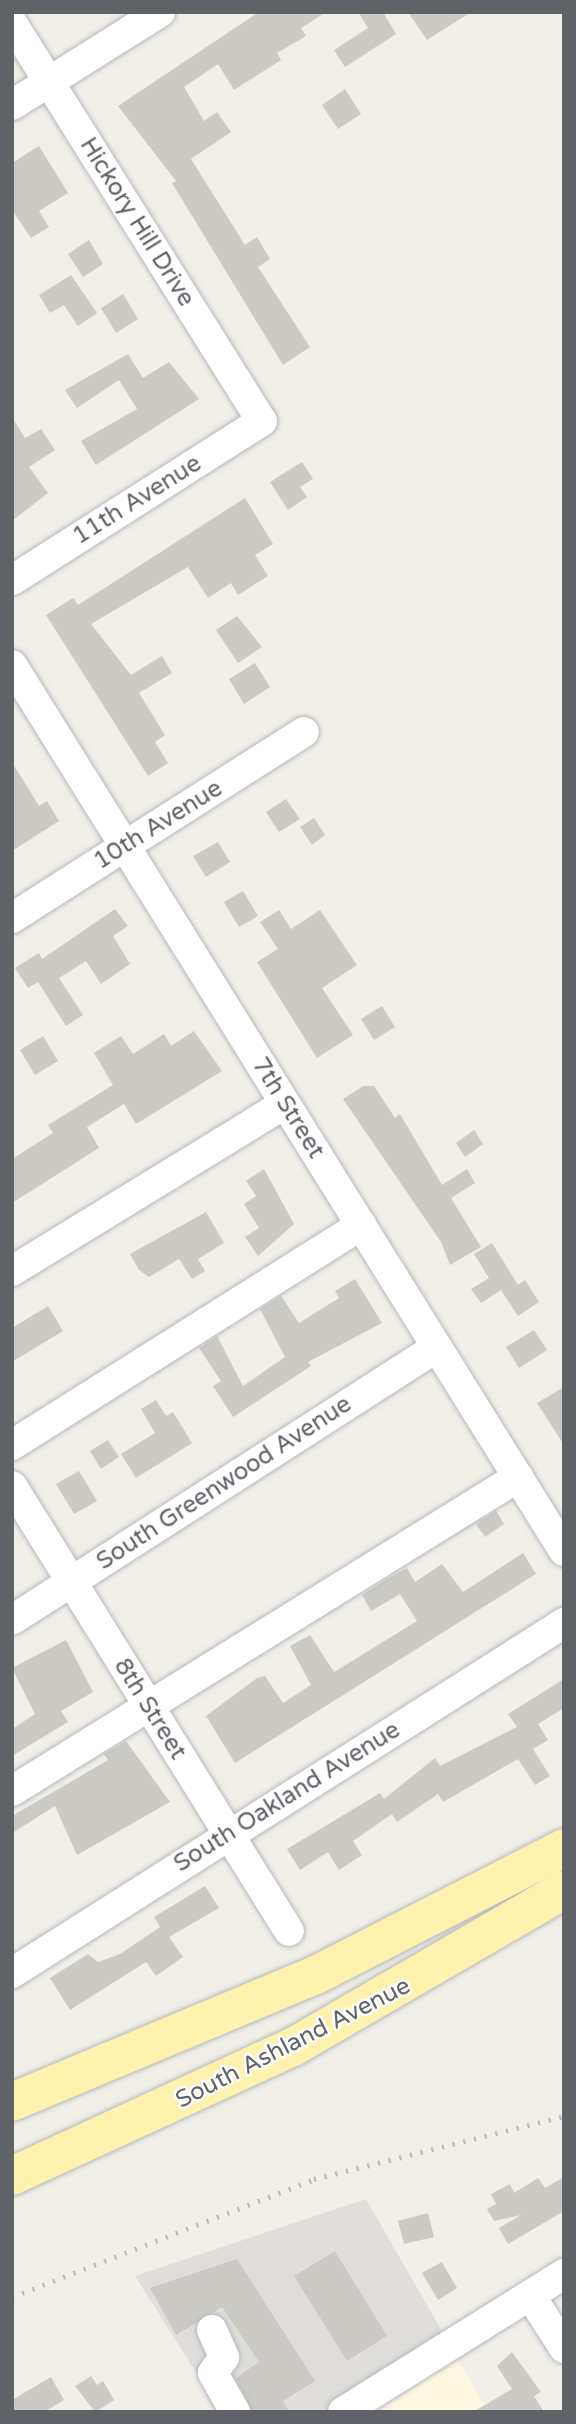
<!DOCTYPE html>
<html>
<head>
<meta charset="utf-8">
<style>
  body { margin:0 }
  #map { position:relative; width:576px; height:2424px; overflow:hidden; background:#f1efe8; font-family:"Varela Round",sans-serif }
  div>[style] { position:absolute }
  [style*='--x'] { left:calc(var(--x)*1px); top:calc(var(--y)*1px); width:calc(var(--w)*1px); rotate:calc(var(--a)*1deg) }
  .commercial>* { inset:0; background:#fef7e0 }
  .industrial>* { inset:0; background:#e0deda }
  .building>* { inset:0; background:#cccac5 }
  .roads { filter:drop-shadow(0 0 2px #b5b8bc) drop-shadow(0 0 2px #b5b8bc) }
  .minor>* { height:30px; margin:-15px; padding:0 15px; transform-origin:15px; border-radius:15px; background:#fff }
  .major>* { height:38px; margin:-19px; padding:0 19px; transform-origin:19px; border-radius:19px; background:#fff2af }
  .rail>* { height:5px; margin-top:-2.5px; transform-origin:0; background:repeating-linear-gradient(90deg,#b6b7b8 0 2px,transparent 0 11px) }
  span { translate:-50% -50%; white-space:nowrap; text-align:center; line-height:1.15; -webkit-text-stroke:5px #fff; paint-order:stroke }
  .street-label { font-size:24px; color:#5f6368 }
  .frame { position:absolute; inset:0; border:14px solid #5f6368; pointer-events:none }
</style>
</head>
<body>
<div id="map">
  <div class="commercial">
    <div style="clip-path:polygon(450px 2345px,488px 2412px,343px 2412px)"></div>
  </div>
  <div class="industrial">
    <div style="clip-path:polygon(366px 2199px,450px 2345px,343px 2412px,221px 2412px,135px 2276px)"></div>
  </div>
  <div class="building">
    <div style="clip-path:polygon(259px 12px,326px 12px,301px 28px,306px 36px,277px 53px,281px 60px,234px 90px,218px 64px,184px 87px,204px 121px,217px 112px,231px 132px,191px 159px,245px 245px,257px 237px,270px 259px,258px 267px,310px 347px,283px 365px,172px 183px,176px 181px,118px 106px)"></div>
    <div style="clip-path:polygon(358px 12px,383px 12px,396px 34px,345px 67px,334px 50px,368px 28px)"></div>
    <div style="clip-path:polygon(408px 12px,471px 12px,427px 40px)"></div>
    <div style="clip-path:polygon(345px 89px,361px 114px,338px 129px,322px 105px)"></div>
    <div style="clip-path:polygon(39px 146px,68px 193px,39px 211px,49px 227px,31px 238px,12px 210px,12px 163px)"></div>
    <div style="clip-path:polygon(89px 240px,103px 264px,83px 277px,68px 254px)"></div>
    <div style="clip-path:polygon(71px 275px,97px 313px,78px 326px,64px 305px,50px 313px,39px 295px)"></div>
    <div style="clip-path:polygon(123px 294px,138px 319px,116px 333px,101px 308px)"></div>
    <div style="clip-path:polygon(128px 354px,143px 378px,169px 362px,199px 399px,96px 465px,81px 441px,137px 409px,119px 380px,77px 408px,65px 390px)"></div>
    <div style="clip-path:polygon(12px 417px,25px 438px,41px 429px,55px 450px,29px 467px,48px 493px,12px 521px)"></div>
    <div style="clip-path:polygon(302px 462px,313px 479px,300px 487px,307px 497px,288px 510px,270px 482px)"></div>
    <div style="clip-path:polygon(245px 498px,273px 544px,255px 555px,268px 576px,238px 595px,231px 583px,208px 598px,188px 567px,91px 624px,131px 675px,162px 656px,172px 673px,139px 693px,165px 735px,155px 742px,168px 763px,148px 776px,46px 615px,73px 598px,78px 605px)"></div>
    <div style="clip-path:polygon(237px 616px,262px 647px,238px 663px,216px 630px)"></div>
    <div style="clip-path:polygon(255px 663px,270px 687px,244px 704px,229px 679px)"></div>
    <div style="clip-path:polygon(12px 762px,39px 806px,47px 801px,59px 821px,12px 851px)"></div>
    <div style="clip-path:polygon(286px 799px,300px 819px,279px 832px,266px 812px)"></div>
    <div style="clip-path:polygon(314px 818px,325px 835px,312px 845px,300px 827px)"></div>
    <div style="clip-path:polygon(218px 842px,230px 862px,206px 877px,193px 856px)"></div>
    <div style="clip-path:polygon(243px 891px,258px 916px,239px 927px,224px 902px)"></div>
    <div style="clip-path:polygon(115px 909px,128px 926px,113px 936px,130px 964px,101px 984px,86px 961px,59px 978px,83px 1015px,66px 1026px,38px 982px,28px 988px,15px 968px,39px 953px,42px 959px)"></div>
    <div style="clip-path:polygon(279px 910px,291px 929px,320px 910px,357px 965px,322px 988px,353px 1035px,317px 1058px,257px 962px,278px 949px,260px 922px)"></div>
    <div style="clip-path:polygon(382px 1006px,395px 1027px,374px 1040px,361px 1019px)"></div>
    <div style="clip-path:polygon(194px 1031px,222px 1071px,136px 1124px,124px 1104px,87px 1127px,99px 1148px,12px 1203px,12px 1159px,53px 1133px,48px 1125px,113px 1085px,94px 1053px,121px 1036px,133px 1054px,164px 1034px,171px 1046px)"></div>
    <div style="clip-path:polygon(43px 1036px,58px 1061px,35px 1075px,20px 1050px)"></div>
    <div style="clip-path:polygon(363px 1086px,374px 1086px,395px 1118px,400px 1114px,442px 1185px,467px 1169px,475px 1183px,451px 1198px,481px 1247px,450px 1265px,441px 1242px,343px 1099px)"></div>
    <div style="clip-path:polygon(474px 1130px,483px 1144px,465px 1157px,456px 1143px)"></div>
    <div style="clip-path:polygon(264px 1169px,294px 1224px,258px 1256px,245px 1237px,259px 1228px,244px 1204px,256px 1196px,246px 1181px)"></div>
    <div style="clip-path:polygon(206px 1212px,224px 1243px,198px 1259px,205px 1271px,192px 1279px,179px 1259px,149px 1277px,139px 1270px,130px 1254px)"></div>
    <div style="clip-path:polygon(492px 1243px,518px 1285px,525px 1280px,539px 1302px,518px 1316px,501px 1290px,481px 1303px,471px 1289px,489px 1278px,474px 1254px)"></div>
    <div style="clip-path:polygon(355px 1279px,382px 1323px,308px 1362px,311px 1366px,233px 1417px,213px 1386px,221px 1381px,199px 1348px,217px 1336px,243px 1386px,285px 1357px,260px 1309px,281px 1296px,299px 1323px,339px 1298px,335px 1291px)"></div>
    <div style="clip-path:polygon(48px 1306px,63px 1331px,12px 1362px,12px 1328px)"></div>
    <div style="clip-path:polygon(534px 1330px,547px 1350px,519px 1368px,506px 1347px)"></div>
    <div style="clip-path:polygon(564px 1387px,564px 1445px,537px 1403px)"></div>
    <div style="clip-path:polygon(156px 1400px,166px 1416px,173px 1412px,192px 1443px,136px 1478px,121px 1454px,155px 1433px,141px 1409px)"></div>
    <div style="clip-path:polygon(108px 1440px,119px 1457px,101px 1469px,90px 1451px)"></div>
    <div style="clip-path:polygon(79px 1471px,97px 1501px,74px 1514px,56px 1484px)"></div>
    <div style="clip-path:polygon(496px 1511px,504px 1524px,485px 1537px,476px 1524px)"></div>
    <div style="clip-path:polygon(523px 1553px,536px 1574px,235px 1763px,206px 1716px,257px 1678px,265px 1676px,283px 1703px,311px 1685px,290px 1646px,310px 1635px,334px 1672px,417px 1621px,400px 1594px,371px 1611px,362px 1595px,390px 1577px,407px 1568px,415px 1582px,442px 1564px,463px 1592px)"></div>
    <div style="clip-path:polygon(66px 1640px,93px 1692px,61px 1711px,68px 1722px,12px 1756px,12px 1729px,35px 1714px,12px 1668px)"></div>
    <div style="clip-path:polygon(564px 1679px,564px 1708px,538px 1724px,548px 1740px,533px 1749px,550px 1776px,535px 1785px,518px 1759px,443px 1802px,438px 1794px,397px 1822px,392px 1814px,353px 1841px,362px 1855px,339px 1870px,328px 1852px,300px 1870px,287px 1849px,380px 1793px,384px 1799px,435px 1758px,440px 1766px,517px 1727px,508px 1714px)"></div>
    <div style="clip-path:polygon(126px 1741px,170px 1802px,77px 1855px,55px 1806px,14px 1832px,12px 1816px,108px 1760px,104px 1754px)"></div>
    <div style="clip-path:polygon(205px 1886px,219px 1908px,169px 1937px,183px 1957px,156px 1976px,146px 1962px,70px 2010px,50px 1978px,88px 1954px,98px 1962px,120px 1954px,160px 1927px,154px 1917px)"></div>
    <div style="clip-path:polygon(564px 2177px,564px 2211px,508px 2244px,499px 2228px,521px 2215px,494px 2221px,487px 2209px,496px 2204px,491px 2194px,510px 2184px,514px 2193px,538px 2178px,545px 2188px)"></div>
    <div style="clip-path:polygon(428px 2213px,434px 2237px,404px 2244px,398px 2221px)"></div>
    <div style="clip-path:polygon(335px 2251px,387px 2336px,347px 2361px,294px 2276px)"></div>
    <div style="clip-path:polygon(237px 2259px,315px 2381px,283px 2401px,289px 2412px,252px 2412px,236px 2378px,259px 2362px,222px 2307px,176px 2335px,150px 2288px)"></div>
    <div style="clip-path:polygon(442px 2262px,457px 2288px,438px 2300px,422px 2273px)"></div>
    <div style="clip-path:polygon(512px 2352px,541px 2392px,534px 2396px,544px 2412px,473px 2412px,512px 2389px,497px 2366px)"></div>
    <div style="clip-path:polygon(91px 2376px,97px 2385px,103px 2381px,114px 2400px,95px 2412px,75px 2386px)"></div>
    <div style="clip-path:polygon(51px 2377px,64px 2400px,44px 2412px,12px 2412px,12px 2400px)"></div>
  </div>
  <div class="roads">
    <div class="minor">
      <div style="--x:12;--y:23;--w:470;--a:57.9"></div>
      <div style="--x:262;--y:421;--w:296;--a:147.5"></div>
      <div style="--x:12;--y:105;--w:175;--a:-32.1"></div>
      <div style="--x:12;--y:665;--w:1044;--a:58.08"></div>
      <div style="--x:12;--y:918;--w:346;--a:-32.5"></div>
      <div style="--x:12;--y:1271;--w:320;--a:-31.5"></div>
      <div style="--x:12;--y:1445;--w:413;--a:-32.2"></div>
      <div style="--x:12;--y:1486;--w:524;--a:58.1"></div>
      <div style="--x:12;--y:1620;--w:505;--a:-32.71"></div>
      <div style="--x:12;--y:1791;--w:596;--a:-31.82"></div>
      <div style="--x:12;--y:1973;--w:654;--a:-32.38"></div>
      <div style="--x:530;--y:2295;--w:63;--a:57.3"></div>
      <div style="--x:212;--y:2330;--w:30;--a:66"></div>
      <div style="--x:224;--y:2357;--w:19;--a:125"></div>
      <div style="--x:213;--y:2373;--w:45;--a:60.6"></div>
      <div style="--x:343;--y:2412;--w:261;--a:-32"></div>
    </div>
    <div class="major">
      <div style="--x:12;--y:2102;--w:329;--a:-22.7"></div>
      <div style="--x:316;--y:1975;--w:279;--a:-27.1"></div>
      <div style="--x:12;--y:2176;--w:309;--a:-24.7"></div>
      <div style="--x:293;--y:2047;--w:313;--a:-30.1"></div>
    </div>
  </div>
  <div class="rail">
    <div style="--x:12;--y:2297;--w:324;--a:-21.3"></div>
    <div style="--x:314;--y:2179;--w:258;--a:-14.1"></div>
  </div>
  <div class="street-label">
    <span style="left:137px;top:222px;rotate:58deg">Hickory Hill Drive</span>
    <span style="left:137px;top:500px;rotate:-32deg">11th Avenue</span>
    <span style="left:158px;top:825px;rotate:-32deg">10th Avenue</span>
    <span style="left:288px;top:1108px;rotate:58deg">7th Street</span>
    <span style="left:224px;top:1483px;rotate:-33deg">South Greenwood Avenue</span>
    <span style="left:150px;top:1709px;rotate:58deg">8th Street</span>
    <span style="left:287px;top:1797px;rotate:-32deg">South Oakland Avenue</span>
    <span style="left:293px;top:2043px;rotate:-27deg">South Ashland Avenue</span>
  </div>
  <div class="frame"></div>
</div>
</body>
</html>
